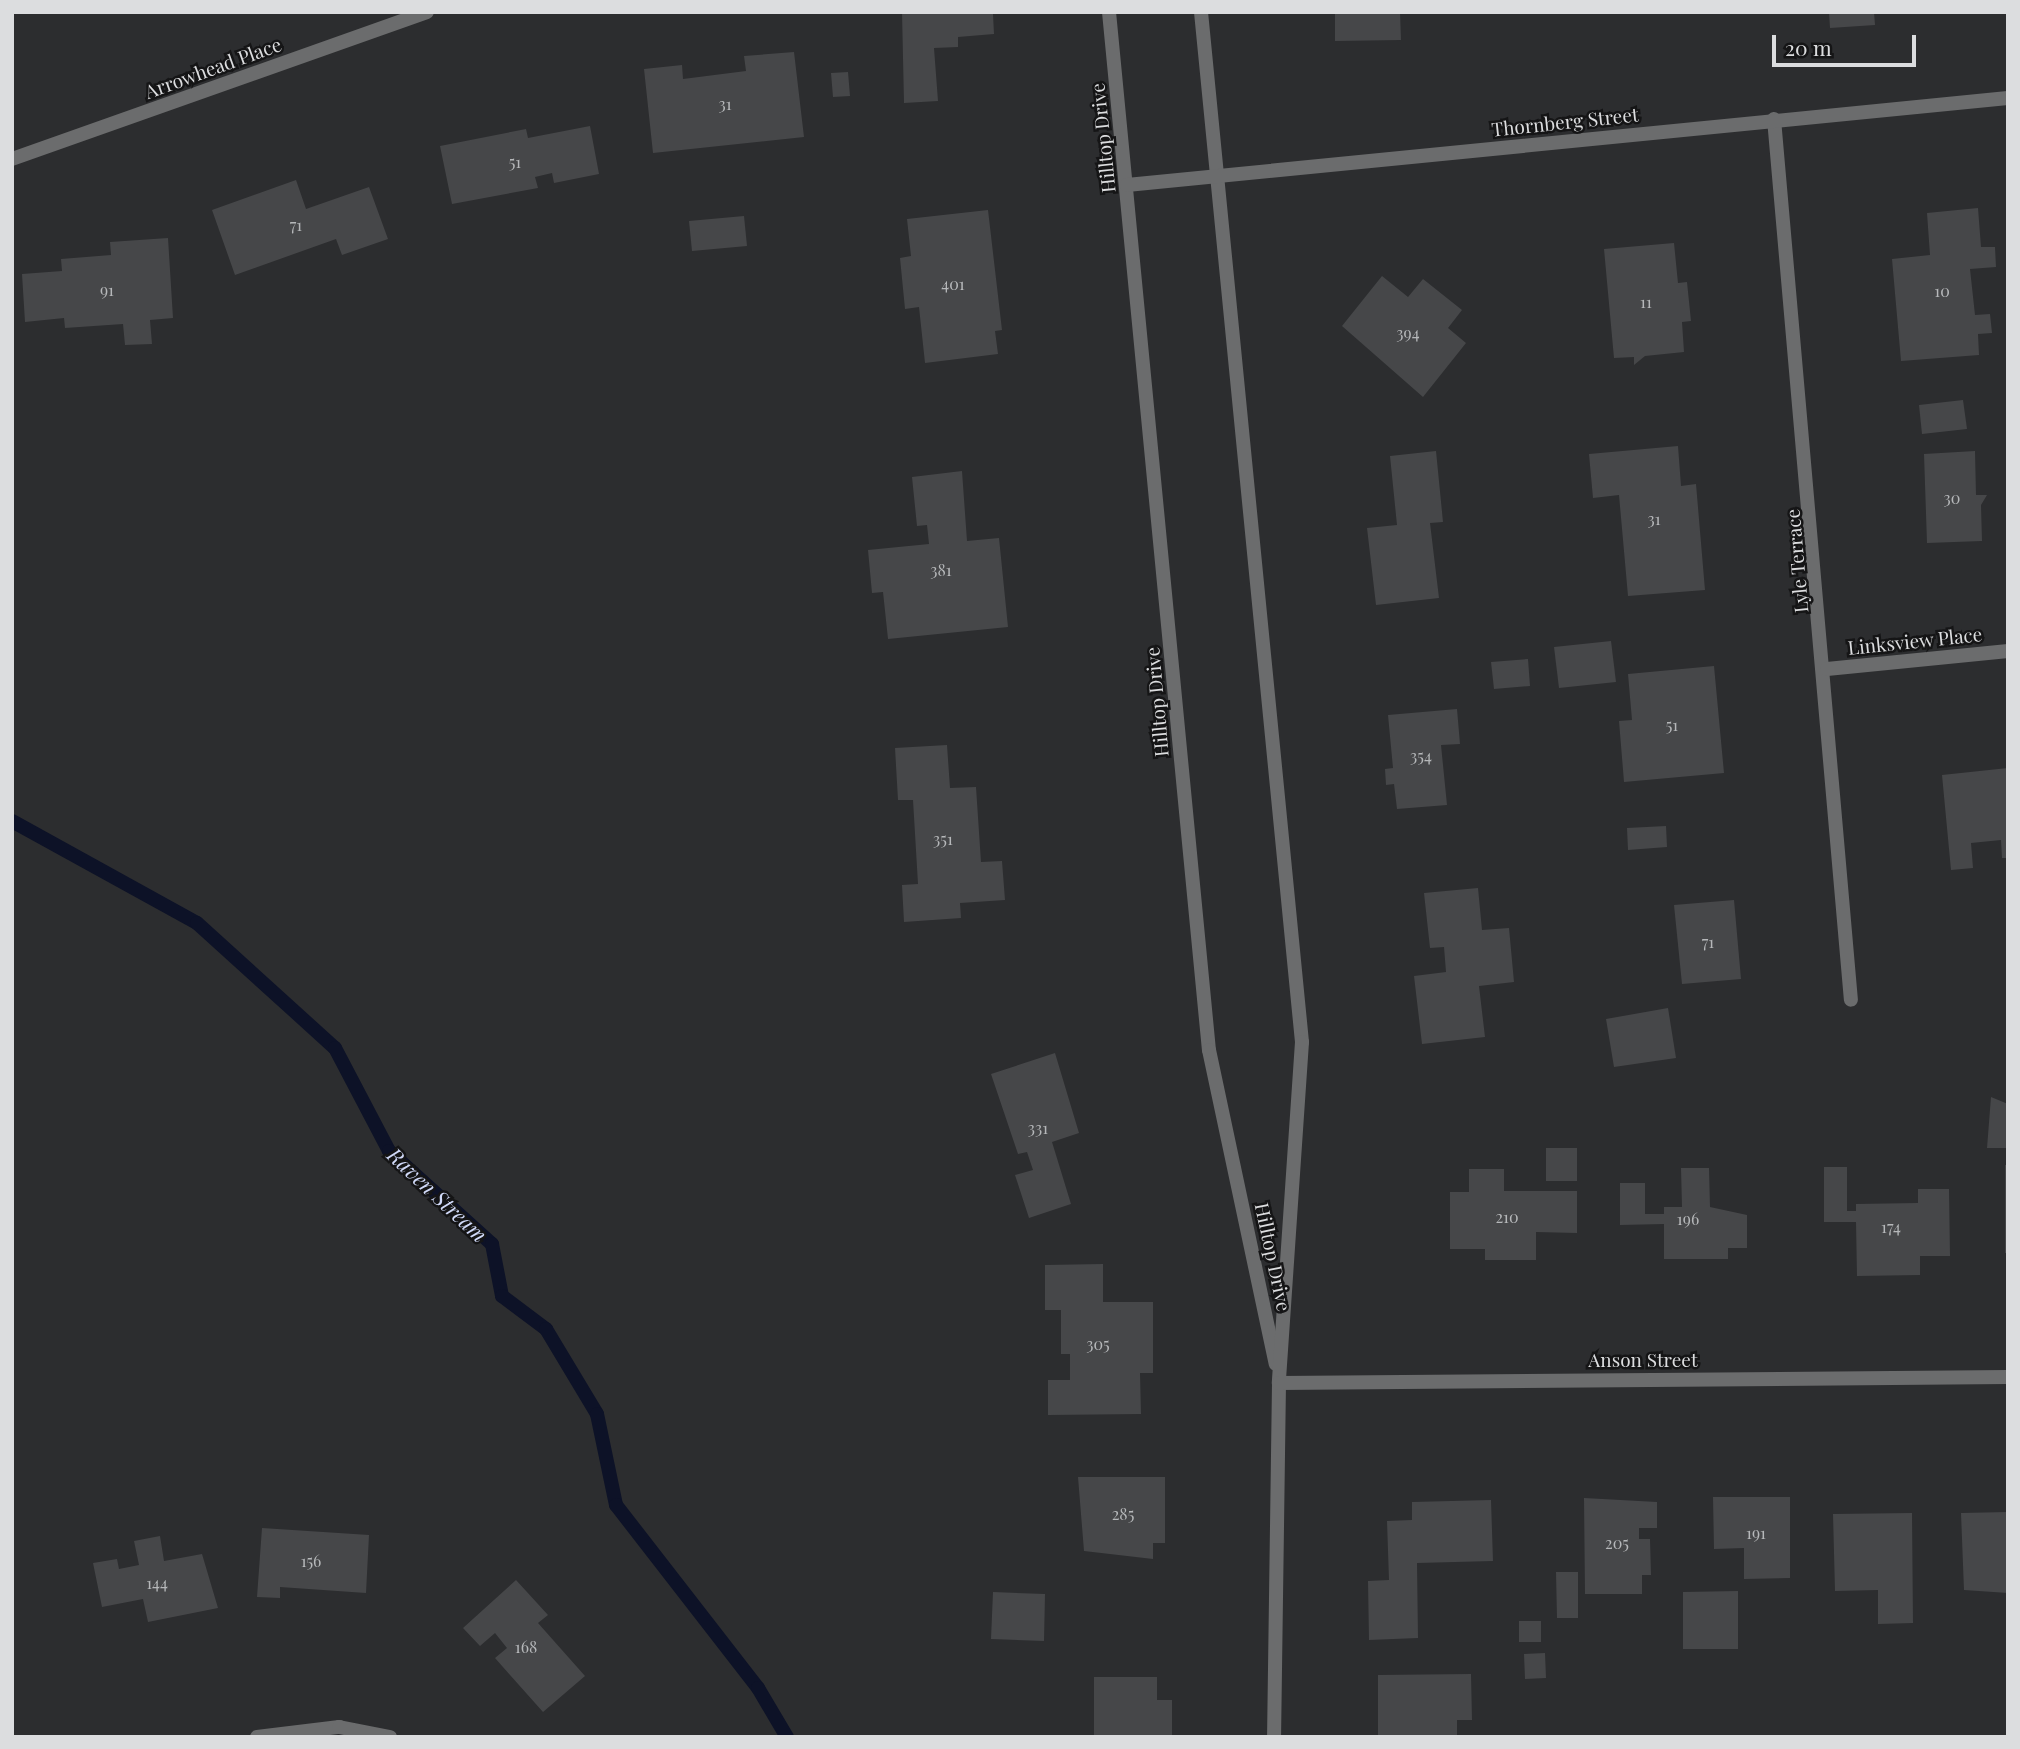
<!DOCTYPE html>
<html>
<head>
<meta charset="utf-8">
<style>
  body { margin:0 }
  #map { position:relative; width:2020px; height:1749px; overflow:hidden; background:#2c2d2f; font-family:"Playfair Display",serif }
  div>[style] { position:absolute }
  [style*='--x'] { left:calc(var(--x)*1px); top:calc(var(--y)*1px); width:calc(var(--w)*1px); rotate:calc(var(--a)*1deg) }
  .stream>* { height:14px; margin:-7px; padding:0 7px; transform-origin:7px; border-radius:7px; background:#0d1227 }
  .building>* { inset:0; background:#464749 }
  .minor>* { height:14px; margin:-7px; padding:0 7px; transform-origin:7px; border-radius:7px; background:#6b6c6d }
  span { translate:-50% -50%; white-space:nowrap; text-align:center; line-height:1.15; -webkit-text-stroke:5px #151516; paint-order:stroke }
  .number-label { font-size:16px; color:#b6b8ba }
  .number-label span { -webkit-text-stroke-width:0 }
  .street-label { font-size:19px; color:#dcdddf }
  .water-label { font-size:21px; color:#d1daf9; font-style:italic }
  .frame { position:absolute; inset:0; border:14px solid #dcdddf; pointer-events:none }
  .scale { position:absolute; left:1772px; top:35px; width:144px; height:32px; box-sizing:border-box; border:4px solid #dcdddf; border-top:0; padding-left:9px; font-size:21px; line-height:24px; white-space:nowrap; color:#dcdddf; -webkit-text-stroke:5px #151516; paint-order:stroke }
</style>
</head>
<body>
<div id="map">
  <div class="stream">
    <div style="--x:12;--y:821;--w:211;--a:28.9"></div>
    <div style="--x:197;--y:923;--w:186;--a:42.2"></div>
    <div style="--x:335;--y:1048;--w:116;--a:62.3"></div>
    <div style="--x:389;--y:1151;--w:139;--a:42.1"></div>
    <div style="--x:492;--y:1244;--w:53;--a:79.1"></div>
    <div style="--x:502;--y:1296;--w:55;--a:36.9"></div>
    <div style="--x:546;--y:1329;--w:99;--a:59"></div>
    <div style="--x:597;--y:1414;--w:93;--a:78.2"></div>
    <div style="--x:616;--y:1505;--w:232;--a:52.2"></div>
    <div style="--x:758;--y:1688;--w:57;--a:59.4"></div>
  </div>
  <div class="building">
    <div style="clip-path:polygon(902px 12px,993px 14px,994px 34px,958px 37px,958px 47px,934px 48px,938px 101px,904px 103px)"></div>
    <div style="clip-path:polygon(1335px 12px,1400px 12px,1401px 40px,1335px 41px)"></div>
    <div style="clip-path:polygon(1829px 12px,1874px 12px,1875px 25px,1830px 28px)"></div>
    <div style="clip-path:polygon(794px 52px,804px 137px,653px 153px,644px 69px,682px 65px,683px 79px,746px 71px,744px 56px)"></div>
    <div style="clip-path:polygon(848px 72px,850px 96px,833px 97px,831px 73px)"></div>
    <div style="clip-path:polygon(590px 126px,599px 174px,554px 183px,552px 173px,535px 177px,538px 188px,452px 204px,440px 146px,526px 129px,528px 138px)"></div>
    <div style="clip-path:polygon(296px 180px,306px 209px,369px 187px,388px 239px,342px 255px,336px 239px,235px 275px,212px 210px)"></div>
    <div style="clip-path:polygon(1978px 208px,1981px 247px,1995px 247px,1996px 267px,1970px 269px,1975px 315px,1990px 314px,1992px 333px,1978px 334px,1979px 355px,1901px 361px,1892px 259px,1930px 255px,1927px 213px)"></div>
    <div style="clip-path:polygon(988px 210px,1002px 330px,995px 331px,998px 354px,925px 363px,919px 307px,905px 309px,900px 258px,911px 256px,907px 219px)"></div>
    <div style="clip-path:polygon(744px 216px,747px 246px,692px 251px,689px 221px)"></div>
    <div style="clip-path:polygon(168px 238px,173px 318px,150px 320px,152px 344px,125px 345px,123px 324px,65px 328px,64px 318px,25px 322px,22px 274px,62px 271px,61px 259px,111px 255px,110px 242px)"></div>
    <div style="clip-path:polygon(1674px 243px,1678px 283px,1687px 282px,1691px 321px,1682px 322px,1684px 352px,1645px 356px,1634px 365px,1634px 357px,1614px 358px,1604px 249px)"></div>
    <div style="clip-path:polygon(1382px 276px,1408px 297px,1423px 279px,1462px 310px,1448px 328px,1466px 343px,1423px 397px,1342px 326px)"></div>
    <div style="clip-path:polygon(1963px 400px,1967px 429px,1922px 434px,1919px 405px)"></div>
    <div style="clip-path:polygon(1678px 446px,1681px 486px,1696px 484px,1705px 590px,1628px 596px,1619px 495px,1593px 498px,1589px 454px)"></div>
    <div style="clip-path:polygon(1436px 451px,1443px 522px,1430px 523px,1439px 598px,1376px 605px,1367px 528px,1397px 525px,1390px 456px)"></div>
    <div style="clip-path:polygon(1975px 451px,1976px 495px,1987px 495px,1981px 505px,1982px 541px,1927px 543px,1924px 454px)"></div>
    <div style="clip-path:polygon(962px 471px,967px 541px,999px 538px,1008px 627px,888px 639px,883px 592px,872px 593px,868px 550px,929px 544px,927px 525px,917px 526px,912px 477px)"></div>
    <div style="clip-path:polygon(1611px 641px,1616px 682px,1559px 688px,1554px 647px)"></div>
    <div style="clip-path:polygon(1528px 659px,1530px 686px,1494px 689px,1491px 662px)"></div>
    <div style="clip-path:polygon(1714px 666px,1724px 773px,1624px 782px,1619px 721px,1632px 720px,1628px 674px)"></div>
    <div style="clip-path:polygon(1457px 709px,1460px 744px,1441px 745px,1447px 805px,1397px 809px,1394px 784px,1386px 785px,1385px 769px,1393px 768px,1388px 715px)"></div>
    <div style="clip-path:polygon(947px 745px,950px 788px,976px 787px,981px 862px,1002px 861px,1005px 900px,960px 903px,961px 918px,904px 922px,902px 885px,918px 884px,913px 800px,898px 800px,895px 748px)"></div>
    <div style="clip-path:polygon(2008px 768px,2008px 858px,2002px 858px,2001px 840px,1971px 843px,1973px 868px,1951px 870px,1942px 775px)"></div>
    <div style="clip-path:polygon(1666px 826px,1667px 847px,1628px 850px,1627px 828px)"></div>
    <div style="clip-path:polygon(1478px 888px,1482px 930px,1509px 928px,1514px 982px,1479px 986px,1485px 1037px,1422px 1044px,1414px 976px,1446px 972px,1444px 947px,1430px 948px,1424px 893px)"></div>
    <div style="clip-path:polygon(1734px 900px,1741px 979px,1682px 984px,1674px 905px)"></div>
    <div style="clip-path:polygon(1668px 1008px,1676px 1058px,1614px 1067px,1606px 1019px)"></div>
    <div style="clip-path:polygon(1055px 1053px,1079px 1133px,1052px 1142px,1071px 1204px,1029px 1218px,1015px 1175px,1033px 1170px,1027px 1152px,1018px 1154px,991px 1074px)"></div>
    <div style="clip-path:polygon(1991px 1097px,2008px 1104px,2008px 1148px,1987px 1148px)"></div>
    <div style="clip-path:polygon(1546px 1148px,1577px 1148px,1577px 1181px,1546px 1181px)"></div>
    <div style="clip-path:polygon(2005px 1165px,2008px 1165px,2008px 1253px,2005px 1253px)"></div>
    <div style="clip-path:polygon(1824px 1167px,1847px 1167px,1847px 1211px,1856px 1211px,1856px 1204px,1918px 1203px,1918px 1189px,1949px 1189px,1950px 1256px,1920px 1256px,1920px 1275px,1857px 1276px,1856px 1222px,1824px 1222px)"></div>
    <div style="clip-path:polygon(1681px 1168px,1709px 1168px,1710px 1207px,1747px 1215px,1747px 1248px,1728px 1248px,1728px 1259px,1664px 1259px,1664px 1224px,1620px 1225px,1620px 1183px,1645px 1183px,1645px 1214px,1664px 1214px,1664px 1207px,1682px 1207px)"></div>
    <div style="clip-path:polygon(1469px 1169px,1504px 1169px,1504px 1191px,1577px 1191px,1577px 1233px,1536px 1232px,1536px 1260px,1485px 1260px,1485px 1249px,1450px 1249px,1450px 1192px,1469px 1192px)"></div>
    <div style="clip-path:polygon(1103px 1264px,1103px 1302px,1153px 1302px,1153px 1373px,1140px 1373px,1141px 1414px,1048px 1415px,1048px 1380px,1070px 1380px,1070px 1354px,1061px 1354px,1061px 1310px,1045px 1310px,1045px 1265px)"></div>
    <div style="clip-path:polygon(1078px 1477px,1165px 1477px,1165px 1543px,1153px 1543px,1153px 1559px,1084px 1551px)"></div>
    <div style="clip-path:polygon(1713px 1497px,1790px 1497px,1790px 1578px,1744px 1579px,1744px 1548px,1714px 1549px)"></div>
    <div style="clip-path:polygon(1584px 1498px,1657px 1502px,1657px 1528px,1639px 1528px,1639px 1539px,1650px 1539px,1651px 1575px,1642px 1575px,1642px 1594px,1585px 1594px)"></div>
    <div style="clip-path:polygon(1491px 1500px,1493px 1561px,1417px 1563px,1418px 1638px,1369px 1640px,1368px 1581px,1389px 1580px,1387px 1521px,1412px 1520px,1412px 1502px)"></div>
    <div style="clip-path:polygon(2008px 1512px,2008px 1593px,1964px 1590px,1961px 1513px)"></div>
    <div style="clip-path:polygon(1912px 1513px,1913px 1623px,1878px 1624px,1878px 1590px,1835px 1591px,1833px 1514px)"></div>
    <div style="clip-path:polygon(262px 1528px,369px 1535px,366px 1593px,280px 1587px,280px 1598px,257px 1597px)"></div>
    <div style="clip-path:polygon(160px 1536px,164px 1561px,202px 1554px,218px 1608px,148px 1622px,143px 1599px,102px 1607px,93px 1563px,117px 1559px,119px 1569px,139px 1565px,134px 1541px)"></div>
    <div style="clip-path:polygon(1556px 1572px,1578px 1572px,1578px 1618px,1557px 1618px)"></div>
    <div style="clip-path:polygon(516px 1580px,548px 1615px,538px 1623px,585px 1676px,543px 1712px,495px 1658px,507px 1648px,495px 1633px,480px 1646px,463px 1628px)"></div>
    <div style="clip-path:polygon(1738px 1591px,1738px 1649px,1683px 1649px,1683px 1592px)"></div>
    <div style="clip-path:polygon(993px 1592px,1045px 1594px,1044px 1641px,991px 1639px)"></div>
    <div style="clip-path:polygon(1519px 1621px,1541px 1621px,1541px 1642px,1519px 1642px)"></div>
    <div style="clip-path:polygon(1545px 1653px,1546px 1678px,1525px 1679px,1524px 1654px)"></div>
    <div style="clip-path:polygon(1471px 1674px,1472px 1720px,1457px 1720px,1457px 1737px,1378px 1737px,1378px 1675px)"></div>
    <div style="clip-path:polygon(1094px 1677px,1157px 1677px,1157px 1700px,1172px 1700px,1172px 1737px,1094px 1737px)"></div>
  </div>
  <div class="minor">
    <div style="--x:1109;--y:12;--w:1043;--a:84.5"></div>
    <div style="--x:1209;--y:1050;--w:321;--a:78"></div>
    <div style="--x:1201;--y:12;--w:1035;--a:84.4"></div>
    <div style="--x:1302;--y:1042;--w:342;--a:93.9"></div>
    <div style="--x:1279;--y:1383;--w:354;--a:90.8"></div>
    <div style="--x:1774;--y:119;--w:884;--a:85.01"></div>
    <div style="--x:12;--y:159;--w:440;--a:-19.5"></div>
    <div style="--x:1127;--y:185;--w:885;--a:-5.64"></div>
    <div style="--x:1827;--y:669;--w:182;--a:-5.7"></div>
    <div style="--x:1279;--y:1383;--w:729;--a:-0.47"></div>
    <div style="--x:257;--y:1737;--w:83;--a:-7"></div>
    <div style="--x:339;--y:1727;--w:52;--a:11.1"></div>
  </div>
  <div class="number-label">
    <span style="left:725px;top:104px">31</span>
    <span style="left:515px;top:162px">51</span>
    <span style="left:296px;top:225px">71</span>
    <span style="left:953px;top:284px">401</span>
    <span style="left:107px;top:290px">91</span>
    <span style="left:1942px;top:291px">10</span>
    <span style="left:1646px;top:302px">11</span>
    <span style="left:1408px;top:333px">394</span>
    <span style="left:1952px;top:498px">30</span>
    <span style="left:1654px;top:519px">31</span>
    <span style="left:941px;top:570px">381</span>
    <span style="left:1672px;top:725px">51</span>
    <span style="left:1421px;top:756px">354</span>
    <span style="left:943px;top:839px">351</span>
    <span style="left:1708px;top:942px">71</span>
    <span style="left:1038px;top:1128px">331</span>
    <span style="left:1507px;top:1217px">210</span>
    <span style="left:1688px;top:1219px">196</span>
    <span style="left:1891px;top:1227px">174</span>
    <span style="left:1098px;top:1344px">305</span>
    <span style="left:1123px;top:1514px">285</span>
    <span style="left:1756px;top:1533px">191</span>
    <span style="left:1617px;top:1543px">205</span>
    <span style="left:311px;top:1561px">156</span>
    <span style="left:157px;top:1583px">144</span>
    <span style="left:526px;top:1647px">168</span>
  </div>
  <div class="street-label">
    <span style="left:213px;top:68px;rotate:-20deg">Arrowhead Place</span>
    <span style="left:1565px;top:122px;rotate:-6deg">Thornberg Street</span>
    <span style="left:1103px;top:138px;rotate:-96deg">Hilltop Drive</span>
    <span style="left:1797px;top:561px;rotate:-95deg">Lyle Terrace</span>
    <span style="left:1915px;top:641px;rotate:-6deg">Linksview Place</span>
    <span style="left:1157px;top:702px;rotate:-95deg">Hilltop Drive</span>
    <span style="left:1273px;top:1257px;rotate:78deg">Hilltop Drive</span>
    <span style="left:1643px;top:1360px">Anson Street</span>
  </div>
  <div class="water-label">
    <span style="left:438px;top:1194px;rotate:43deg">Raven Stream</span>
  </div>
  <div class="frame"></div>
  <div class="scale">20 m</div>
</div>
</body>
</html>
